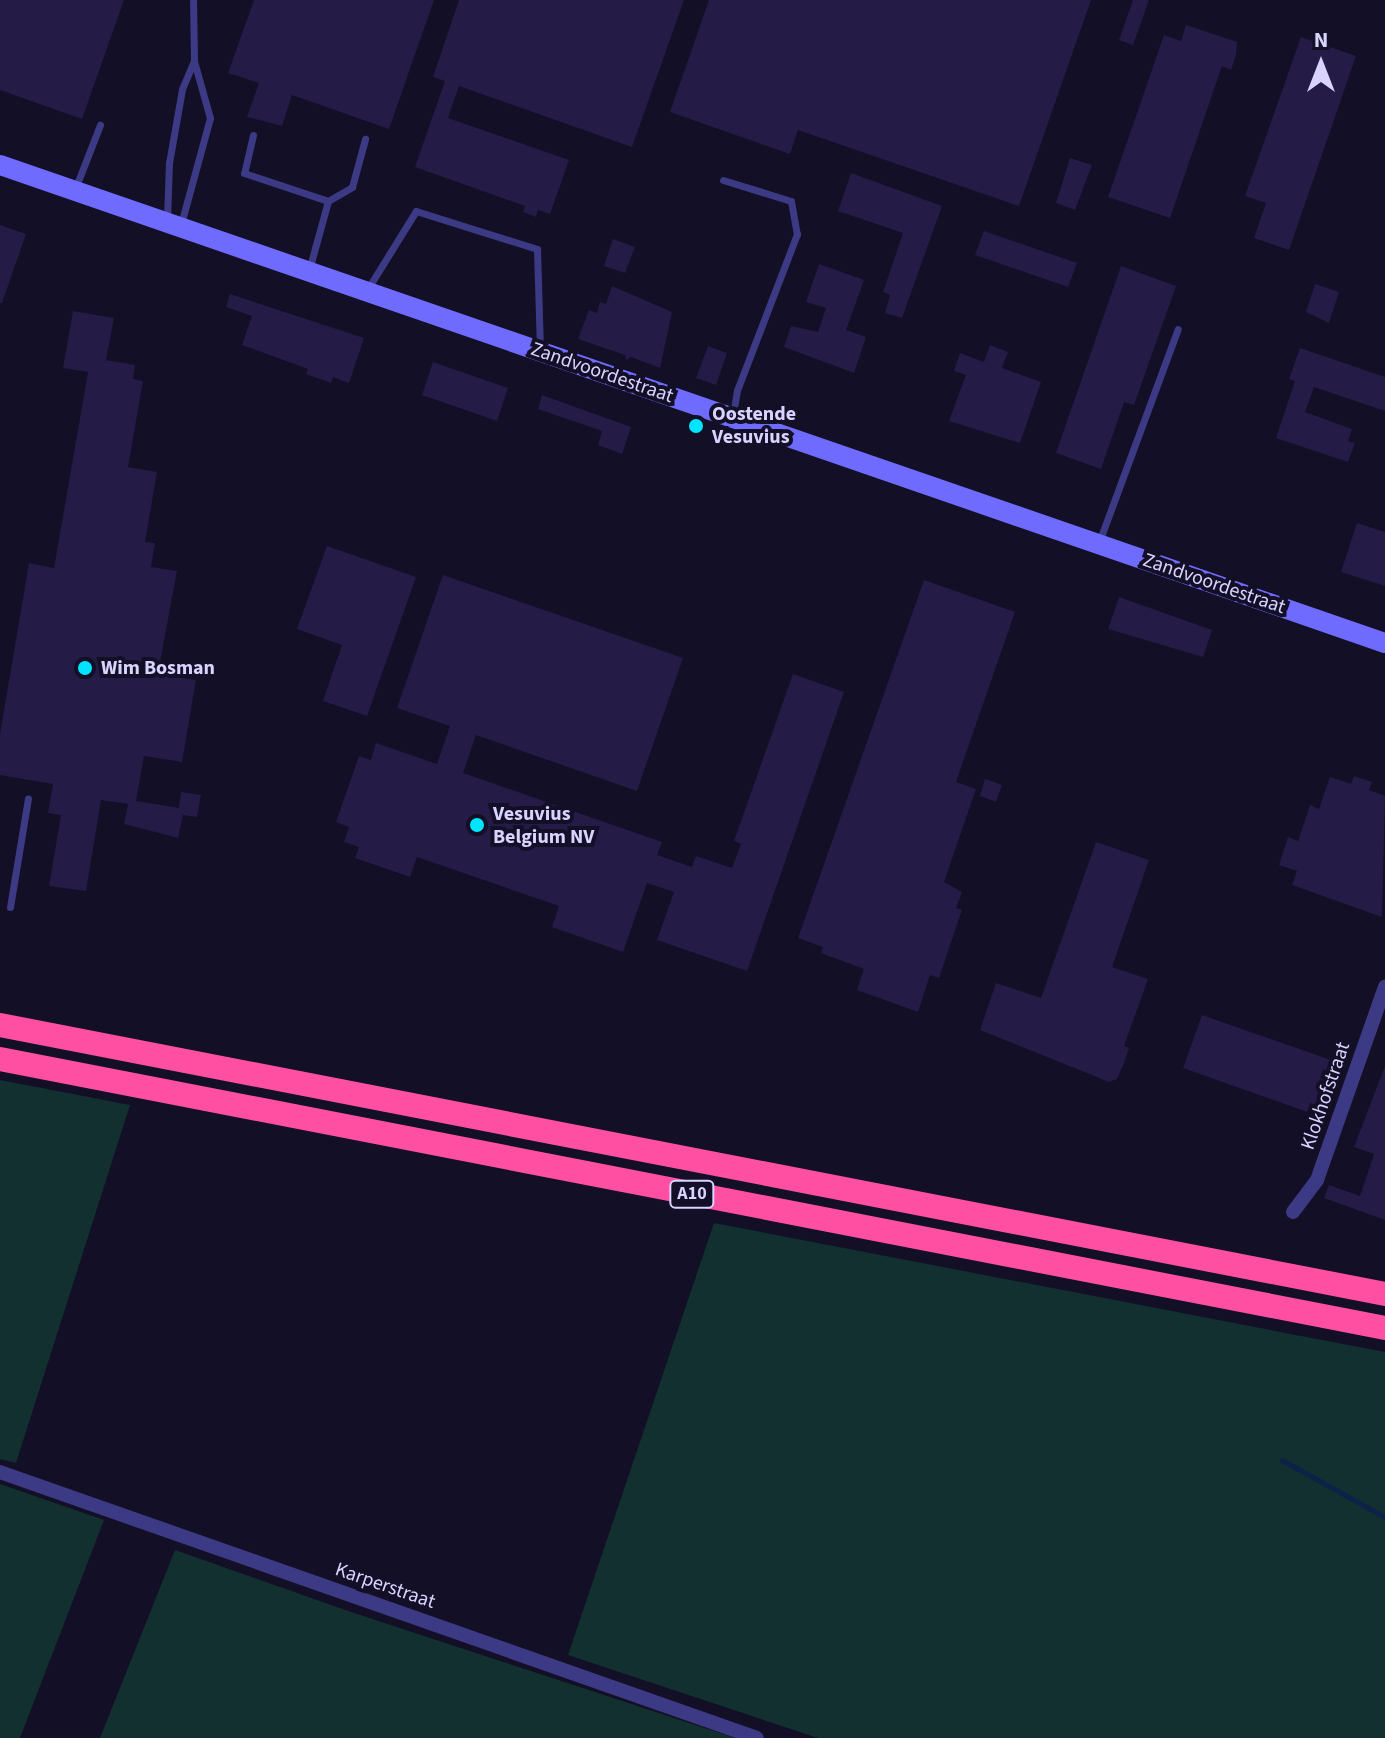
<!DOCTYPE html>
<html>
<head>
<meta charset="utf-8">
<style>
  body { margin:0 }
  #map { position:relative; width:1385px; height:1738px; overflow:hidden; background:#130f26; font-family:"Source Sans 3",sans-serif }
  div>[style] { position:absolute }
  [style*='--x'] { left:calc(var(--x)*1px); top:calc(var(--y)*1px); width:calc(var(--w)*1px); rotate:calc(var(--a)*1deg) }
  .green>* { inset:0; background:#12302f }
  .stream>* { height:5px; margin:-2.5px; padding:0 2.5px; transform-origin:2.5px; border-radius:2.5px; background:#0c2248 }
  .building>* { inset:0; background:#241b47 }
  .service>* { height:7px; margin:-3.5px; padding:0 3.5px; transform-origin:3.5px; border-radius:3.5px; background:#3d3a85 }
  .minor>* { height:14px; margin:-7px; padding:0 7px; transform-origin:7px; border-radius:7px; background:#3d3a85 }
  .secondary>* { height:20px; margin:-10px; padding:0 10px; transform-origin:10px; border-radius:10px; background:#6f6bff }
  .motorway>* { height:24px; margin:-12px; padding:0 12px; transform-origin:12px; border-radius:12px; background:#ff4fa3 }
  .dots>* { width:22px; height:22px; translate:-50% -50%; box-sizing:border-box; border:4px solid #130f26; border-radius:50% }
  span { translate:-50% -50%; white-space:nowrap; text-align:center; line-height:1.15; -webkit-text-stroke:8px #130f26; paint-order:stroke }
  .shield-label span { padding:2px 6px; background:#130f26; border:2px solid; border-radius:6px; -webkit-text-stroke-width:0 }
  .shield-label { font-size:18px; color:#d9d4ff; font-weight:700 }
  .street-label { font-size:20px; color:#d9d4ff }
  .poi-label { font-size:20px; color:#d9d4ff; font-weight:700 }
  .left { translate:0 -50%; text-align:left }
  .north { position:absolute; left:1281px; top:24px; width:80px; height:80px; -webkit-text-stroke:6px #130f26; paint-order:stroke; rotate:0deg; font-size:22px; font-weight:700; line-height:32px; text-align:center; color:#d9d4ff }
  .north::after { content:''; display:block; margin:auto; width:28px; height:36px; background:#d9d4ff; clip-path:polygon(50% 0,100% 100%,50% 72%,0 100%) }
</style>
</head>
<body>
<div id="map">
  <div class="green">
    <div style="clip-path:polygon(0 1080px,130px 1105px,16px 1463px,0 1459px)"></div>
    <div style="clip-path:polygon(714px 1223px,1385px 1352px,1385px 1738px,818px 1738px,568px 1655px)"></div>
    <div style="clip-path:polygon(0 1484px,104px 1520px,20px 1738px,0 1738px)"></div>
    <div style="clip-path:polygon(175px 1550px,351px 1612px,735px 1738px,100px 1738px)"></div>
  </div>
  <div class="stream">
    <div style="--x:1282;--y:1460;--w:118;--a:29"></div>
  </div>
  <div class="building">
    <div style="clip-path:polygon(0 0,124px 0,82px 119px,0 90px)"></div>
    <div style="clip-path:polygon(254px 0,434px 0,389px 129px,292px 95px,282px 126px,247px 117px,259px 83px,228px 73px)"></div>
    <div style="clip-path:polygon(459px 0,684px 0,632px 147px,459px 86px,448px 118px,569px 160px,550px 214px,538px 210px,536px 217px,523px 212px,525px 206px,415px 167px,445px 81px,433px 77px)"></div>
    <div style="clip-path:polygon(709px 0,1091px 0,1019px 206px,798px 130px,790px 154px,670px 112px)"></div>
    <div style="clip-path:polygon(1133px 0,1149px 0,1133px 45px,1119px 40px)"></div>
    <div style="clip-path:polygon(1186px 25px,1237px 42px,1236px 55px,1231px 70px,1222px 66px,1170px 218px,1108px 197px,1164px 35px,1181px 41px)"></div>
    <div style="clip-path:polygon(1301px 37px,1356px 56px,1289px 250px,1254px 238px,1266px 203px,1245px 196px)"></div>
    <div style="clip-path:polygon(1070px 158px,1092px 165px,1075px 210px,1056px 203px)"></div>
    <div style="clip-path:polygon(851px 173px,942px 206px,902px 318px,885px 313px,890px 295px,883px 292px,903px 233px,838px 211px)"></div>
    <div style="clip-path:polygon(0 225px,26px 234px,2px 303px,0 303px)"></div>
    <div style="clip-path:polygon(984px 231px,1077px 263px,1068px 287px,975px 255px)"></div>
    <div style="clip-path:polygon(613px 239px,635px 247px,625px 273px,604px 266px)"></div>
    <div style="clip-path:polygon(819px 264px,864px 280px,846px 330px,866px 337px,854px 373px,784px 347px,791px 326px,818px 332px,826px 308px,806px 302px)"></div>
    <div style="clip-path:polygon(1121px 266px,1176px 286px,1134px 405px,1124px 402px,1101px 469px,1056px 453px)"></div>
    <div style="clip-path:polygon(1315px 284px,1339px 292px,1329px 323px,1306px 312px)"></div>
    <div style="clip-path:polygon(612px 286px,672px 312px,660px 368px,631px 357px,626px 360px,625px 355px,578px 339px,589px 310px,597px 313px,600px 302px,606px 304px)"></div>
    <div style="clip-path:polygon(230px 294px,364px 338px,349px 383px,333px 377px,331px 383px,306px 374px,308px 369px,242px 345px,252px 316px,226px 307px)"></div>
    <div style="clip-path:polygon(73px 311px,114px 318px,106px 360px,135px 365px,133px 379px,143px 381px,128px 467px,157px 472px,145px 542px,155px 543px,151px 567px,177px 571px,158px 673px,196px 680px,182px 762px,144px 756px,136px 801px,179px 808px,181px 792px,201px 795px,197px 817px,183px 815px,178px 838px,124px 824px,128px 804px,101px 800px,86px 891px,49px 886px,61px 815px,48px 813px,53px 784px,0 775px,0 734px,29px 563px,54px 568px,88px 372px,63px 368px)"></div>
    <div style="clip-path:polygon(990px 345px,1008px 352px,1002px 368px,1041px 382px,1020px 443px,949px 421px,966px 375px,954px 371px,960px 353px,984px 362px)"></div>
    <div style="clip-path:polygon(708px 346px,727px 353px,716px 385px,696px 378px)"></div>
    <div style="clip-path:polygon(1300px 348px,1385px 377px,1385px 411px,1314px 387px,1305px 412px,1352px 429px,1348px 441px,1355px 443px,1348px 462px,1276px 438px,1295px 381px,1289px 379px)"></div>
    <div style="clip-path:polygon(433px 362px,508px 388px,497px 421px,422px 395px)"></div>
    <div style="clip-path:polygon(542px 395px,631px 427px,622px 454px,598px 445px,602px 431px,538px 409px)"></div>
    <div style="clip-path:polygon(1357px 523px,1385px 532px,1385px 586px,1341px 572px)"></div>
    <div style="clip-path:polygon(327px 546px,416px 577px,367px 716px,323px 701px,342px 645px,297px 629px)"></div>
    <div style="clip-path:polygon(443px 575px,683px 658px,637px 791px,476px 735px,463px 773px,662px 842px,657px 855px,692px 867px,696px 856px,732px 868px,741px 844px,734px 841px,793px 674px,844px 692px,747px 971px,657px 940px,674px 892px,647px 883px,623px 952px,552px 927px,559px 906px,417px 857px,410px 877px,355px 858px,359px 847px,344px 842px,349px 827px,336px 822px,359px 756px,371px 760px,376px 743px,437px 764px,450px 726px,397px 708px)"></div>
    <div style="clip-path:polygon(924px 580px,1015px 612px,956px 782px,976px 789px,944px 882px,962px 892px,956px 908px,962px 910px,939px 978px,930px 975px,918px 1012px,857px 990px,864px 969px,821px 953px,823px 947px,798px 938px)"></div>
    <div style="clip-path:polygon(1119px 597px,1212px 630px,1203px 657px,1108px 629px)"></div>
    <div style="clip-path:polygon(1354px 776px,1372px 782px,1369px 790px,1385px 796px,1382px 917px,1292px 885px,1297px 871px,1279px 865px,1288px 837px,1298px 841px,1310px 805px,1319px 809px,1330px 777px,1351px 784px)"></div>
    <div style="clip-path:polygon(985px 779px,1002px 785px,996px 802px,980px 796px)"></div>
    <div style="clip-path:polygon(1096px 842px,1149px 860px,1112px 967px,1148px 979px,1124px 1046px,1129px 1048px,1124px 1063px,1117px 1079px,1109px 1082px,980px 1030px,996px 983px,1041px 998px)"></div>
    <div style="clip-path:polygon(1202px 1015px,1331px 1060px,1313px 1114px,1183px 1068px)"></div>
    <div style="clip-path:polygon(1385px 1066px,1385px 1220px,1324px 1198px,1329px 1185px,1360px 1196px,1374px 1154px,1354px 1147px)"></div>
  </div>
  <div class="service">
    <div style="--x:253;--y:135;--w:39;--a:103"></div>
    <div style="--x:244;--y:173;--w:89;--a:18.4"></div>
    <div style="--x:328;--y:201;--w:72;--a:105.4"></div>
    <div style="--x:723;--y:180;--w:71;--a:17.2"></div>
    <div style="--x:791;--y:201;--w:34;--a:80"></div>
    <div style="--x:797;--y:234;--w:167;--a:111"></div>
    <div style="--x:737;--y:390;--w:26;--a:99"></div>
    <div style="--x:75;--y:189;--w:69;--a:-68.7"></div>
    <div style="--x:328;--y:201;--w:28;--a:-30"></div>
    <div style="--x:352;--y:187;--w:50;--a:-74.8"></div>
    <div style="--x:167;--y:219;--w:56;--a:-88"></div>
    <div style="--x:169;--y:163;--w:75;--a:-80"></div>
    <div style="--x:182;--y:89;--w:30;--a:-67"></div>
    <div style="--x:181;--y:224;--w:110;--a:-74.7"></div>
    <div style="--x:210;--y:118;--w:59;--a:-105.7"></div>
    <div style="--x:194;--y:61;--w:61;--a:-90.9"></div>
    <div style="--x:367;--y:290;--w:93;--a:-58.2"></div>
    <div style="--x:416;--y:211;--w:127;--a:17.4"></div>
    <div style="--x:537;--y:249;--w:100;--a:88.3"></div>
    <div style="--x:1099;--y:542;--w:227;--a:-69.7"></div>
    <div style="--x:10;--y:907;--w:110;--a:-80.6"></div>
  </div>
  <div class="minor">
    <div style="--x:1293;--y:1212;--w:40;--a:-53"></div>
    <div style="--x:1317;--y:1180;--w:205;--a:-70.6"></div>
    <div style="--x:0;--y:1472;--w:802;--a:19.36"></div>
  </div>
  <div class="secondary">
    <div style="--x:0;--y:165;--w:1465;--a:19.04"></div>
  </div>
  <div class="motorway">
    <div style="--x:0;--y:1025;--w:1411;--a:10.99"></div>
    <div style="--x:0;--y:1059;--w:1411;--a:10.99"></div>
  </div>
  <div class="dots">
    <div style="left:696px;top:426px;background:#00e5ff"></div>
    <div style="left:85px;top:668px;background:#00e5ff"></div>
    <div style="left:477px;top:825px;background:#00e5ff"></div>
  </div>
  <div class="shield-label">
    <span style="left:692px;top:1194px">A10</span>
  </div>
  <div class="street-label">
    <span style="left:602px;top:373px;rotate:19deg">Zandvoordestraat</span>
    <span style="left:1214px;top:584px;rotate:19deg">Zandvoordestraat</span>
    <span style="left:1326px;top:1096px;rotate:-71deg">Klokhofstraat</span>
    <span style="left:385px;top:1586px;rotate:19deg">Karperstraat</span>
  </div>
  <div class="poi-label">
    <span class="left" style="left:712px;top:426px">Oostende<br>Vesuvius</span>
    <span class="left" style="left:101px;top:668px">Wim Bosman</span>
    <span class="left" style="left:493px;top:826px">Vesuvius<br>Belgium NV</span>
  </div>
  <div class="north">N</div>
</div>
</body>
</html>
